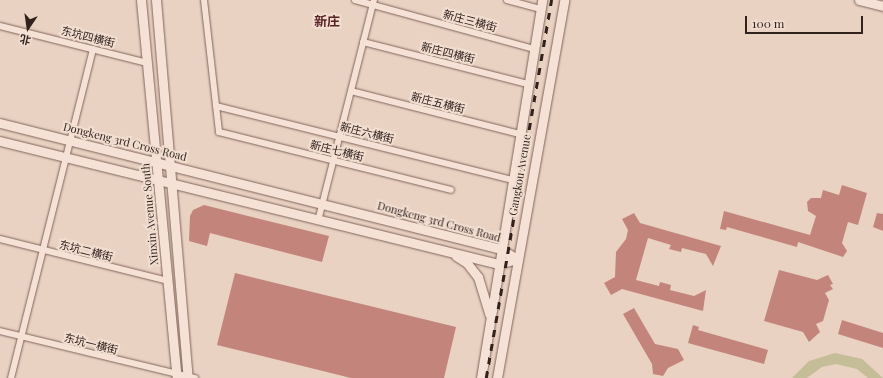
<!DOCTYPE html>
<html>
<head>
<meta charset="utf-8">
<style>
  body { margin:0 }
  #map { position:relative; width:883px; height:378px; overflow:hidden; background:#e9d2c2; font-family:"Playfair Display","Noto Sans SC",serif }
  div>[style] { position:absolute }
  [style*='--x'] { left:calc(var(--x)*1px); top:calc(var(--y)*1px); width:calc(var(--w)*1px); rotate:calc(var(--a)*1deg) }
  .green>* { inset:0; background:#c5bd98 }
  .building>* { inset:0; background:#c3847c }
  .roads { filter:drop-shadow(0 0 1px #81645b) drop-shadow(0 0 1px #81645b) }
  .street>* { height:6px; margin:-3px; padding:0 3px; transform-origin:3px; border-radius:3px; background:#f5e1d5 }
  .secondary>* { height:9px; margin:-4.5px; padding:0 4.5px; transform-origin:4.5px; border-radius:4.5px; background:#f5e1d5 }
  .rail>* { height:2.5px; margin-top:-1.25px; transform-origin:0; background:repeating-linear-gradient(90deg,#32221e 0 7px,transparent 0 14px) }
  span { translate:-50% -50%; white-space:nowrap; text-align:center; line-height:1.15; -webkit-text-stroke:4px #f1ded1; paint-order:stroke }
  .street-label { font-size:11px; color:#32221e }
  .quarter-label { font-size:13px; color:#5a2227; font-weight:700 }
  .north { position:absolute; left:8px; top:8px; width:40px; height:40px; -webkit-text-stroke:3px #f1ded1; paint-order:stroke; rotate:193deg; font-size:11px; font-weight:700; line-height:16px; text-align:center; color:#32221e }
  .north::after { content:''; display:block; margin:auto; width:14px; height:18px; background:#32221e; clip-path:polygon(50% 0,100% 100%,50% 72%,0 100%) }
  .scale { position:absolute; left:745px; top:16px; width:118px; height:18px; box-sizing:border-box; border:2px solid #32221e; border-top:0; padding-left:5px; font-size:12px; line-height:14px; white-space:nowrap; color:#32221e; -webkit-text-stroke:3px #f1ded1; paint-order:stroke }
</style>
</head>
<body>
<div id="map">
  <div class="green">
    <div style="clip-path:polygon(835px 353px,862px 359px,883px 378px,868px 378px,857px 369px,836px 364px,822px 367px,807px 378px,792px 378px,809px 361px)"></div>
  </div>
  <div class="building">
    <div style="clip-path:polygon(842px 185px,867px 193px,858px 225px,848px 222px,842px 243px,847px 251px,843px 257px,798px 242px,797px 247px,727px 227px,726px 230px,720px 229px,724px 211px,810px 235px,816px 216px,808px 211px,807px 202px,811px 198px,821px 198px,823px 190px,839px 195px)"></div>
    <div style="clip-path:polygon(204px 205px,329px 236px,322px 262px,210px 233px,207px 246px,189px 241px,190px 216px,193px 210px)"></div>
    <div style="clip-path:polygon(634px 213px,640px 223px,721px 246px,713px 266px,706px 254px,682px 248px,681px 252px,669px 249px,671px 245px,648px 238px,636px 280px,659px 286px,660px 282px,671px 285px,670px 290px,694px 296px,706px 290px,703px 311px,622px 289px,611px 295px,604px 283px,615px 277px,616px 252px,626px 239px,628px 230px,622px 219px)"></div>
    <div style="clip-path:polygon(877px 213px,883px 214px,883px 231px,873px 227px)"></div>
    <div style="clip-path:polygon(779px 270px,817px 280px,828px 275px,833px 284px,830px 285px,833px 289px,825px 293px,829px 300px,823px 321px,816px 324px,820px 332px,809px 342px,803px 332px,764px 321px)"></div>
    <div style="clip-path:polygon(235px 273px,456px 327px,444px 378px,351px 378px,217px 345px)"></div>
    <div style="clip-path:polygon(634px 308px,655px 344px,678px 349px,684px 360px,668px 368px,663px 376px,653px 374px,652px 364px,623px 314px)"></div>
    <div style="clip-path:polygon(842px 320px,883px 333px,883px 348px,838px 334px)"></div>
    <div style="clip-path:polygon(693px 325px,699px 327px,698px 330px,768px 350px,764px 364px,688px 343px)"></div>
  </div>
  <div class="roads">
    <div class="street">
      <div style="--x:204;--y:0;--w:133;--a:83.5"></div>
      <div style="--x:219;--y:132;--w:239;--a:14"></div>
      <div style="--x:355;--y:0;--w:186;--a:15.3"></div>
      <div style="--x:507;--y:0;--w:34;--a:15"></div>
      <div style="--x:0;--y:26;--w:152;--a:14.1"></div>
      <div style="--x:363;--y:42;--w:170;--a:14.3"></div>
      <div style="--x:351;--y:91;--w:174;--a:14.3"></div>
      <div style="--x:216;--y:106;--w:305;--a:14"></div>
      <div style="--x:318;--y:221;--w:228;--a:-75.8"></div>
      <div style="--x:0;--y:239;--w:173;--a:14"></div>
      <div style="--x:0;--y:331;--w:201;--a:13.6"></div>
      <div style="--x:11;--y:378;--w:339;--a:-76"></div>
    </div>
    <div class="secondary">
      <div style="--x:141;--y:0;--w:380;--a:84.6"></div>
      <div style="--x:156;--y:0;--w:379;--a:85.2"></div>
      <div style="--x:859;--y:0;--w:25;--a:14"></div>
      <div style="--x:0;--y:123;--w:517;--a:14.12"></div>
      <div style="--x:501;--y:249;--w:19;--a:32"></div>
      <div style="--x:0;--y:141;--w:513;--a:13.87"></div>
      <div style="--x:498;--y:264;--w:20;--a:-15"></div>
      <div style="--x:456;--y:256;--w:13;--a:32"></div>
      <div style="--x:467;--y:263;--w:18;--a:52"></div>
      <div style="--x:478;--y:277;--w:39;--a:73"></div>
      <div style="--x:481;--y:378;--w:383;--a:-80.8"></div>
      <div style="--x:497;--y:378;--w:384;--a:-79.9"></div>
    </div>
  </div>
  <div class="rail">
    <div style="--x:486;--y:378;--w:384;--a:-80.2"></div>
  </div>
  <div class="street-label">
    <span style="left:470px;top:21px;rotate:15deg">新庄三横街</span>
    <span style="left:88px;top:37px;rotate:14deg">东坑四横街</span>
    <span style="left:448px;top:53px;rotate:14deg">新庄四横街</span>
    <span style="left:438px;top:103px;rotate:14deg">新庄五横街</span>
    <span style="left:367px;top:133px;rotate:14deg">新庄六横街</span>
    <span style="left:125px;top:142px;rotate:14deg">Dongkeng 3rd Cross Road</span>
    <span style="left:337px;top:151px;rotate:14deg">新庄七横街</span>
    <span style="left:520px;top:175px;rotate:-80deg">Gangkou Avenue</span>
    <span style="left:150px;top:214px;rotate:-95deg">Xinxin Avenue South</span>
    <span style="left:439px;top:222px;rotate:15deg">Dongkeng 3rd Cross Road</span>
    <span style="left:86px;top:251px;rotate:14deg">东坑二横街</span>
    <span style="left:91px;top:344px;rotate:14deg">东坑一横街</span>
  </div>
  <div class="quarter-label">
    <span style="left:327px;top:21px">新庄</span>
  </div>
  <div class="north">北</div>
  <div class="scale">100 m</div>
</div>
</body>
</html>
